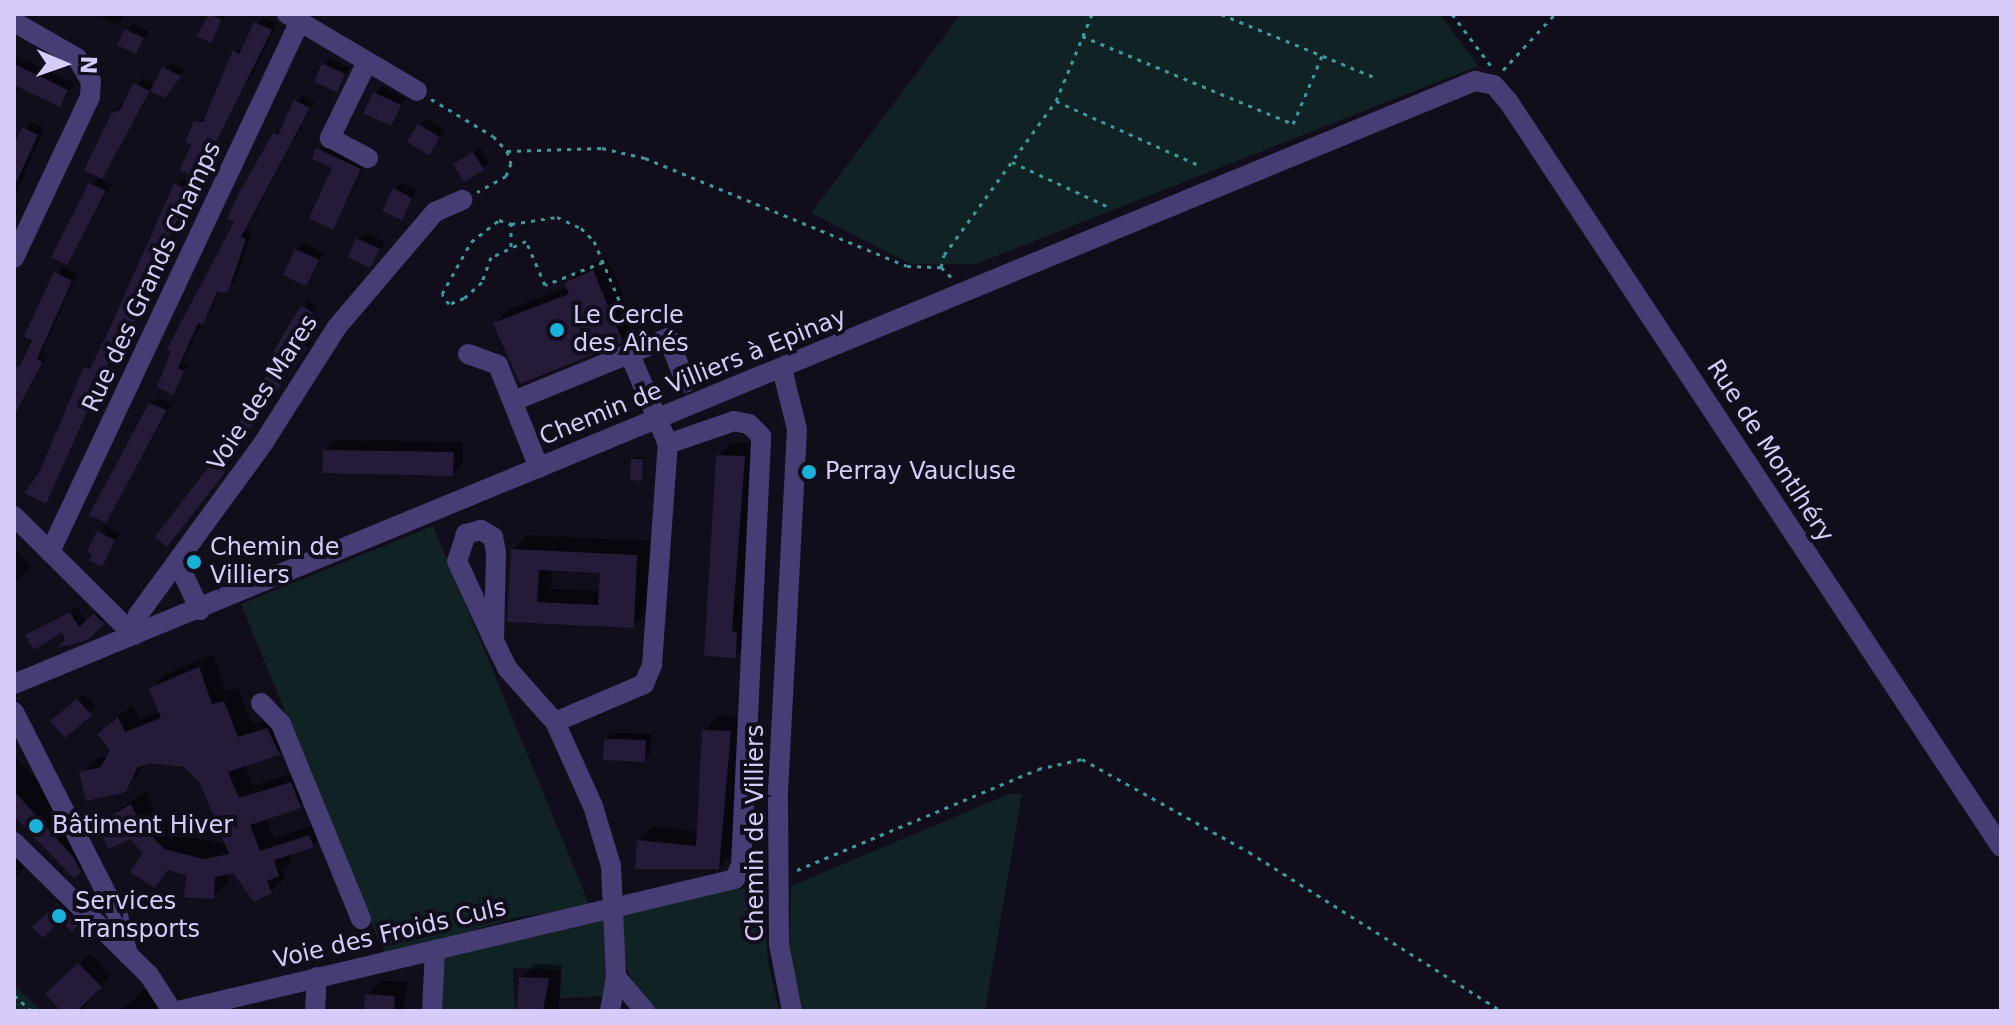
<!DOCTYPE html>
<html>
<head>
<meta charset="utf-8">
<style>
  body { margin:0 }
  #map { position:relative; width:2015px; height:1025px; overflow:hidden; background:#110d1b; font-family:"DejaVu Sans",sans-serif }
  div>[style] { position:absolute }
  [style*='--x'] { left:calc(var(--x)*1px); top:calc(var(--y)*1px); width:calc(var(--w)*1px); rotate:calc(var(--a)*1deg) }
  .green>* { inset:0; background:#112224 }
  .shadow>* { inset:0; background:#0007 }
  .building>* { inset:0; background:#251b39 }
  .path>* { height:3px; margin-top:-1.5px; transform-origin:0; background:repeating-linear-gradient(90deg,#3a9ba0 0 4px,transparent 0 10px) }
  .minor>* { height:20px; margin:-10px; padding:0 10px; transform-origin:10px; border-radius:10px; background:#453d74 }
  .dots>* { width:22px; height:22px; translate:-50% -50%; box-sizing:border-box; border:4px solid #110d1b; border-radius:50% }
  span { translate:-50% -50%; white-space:nowrap; text-align:center; line-height:1.15; -webkit-text-stroke:8px #110d1b; paint-order:stroke }
  .street-label { font-size:24px; color:#d7ccf9 }
  .poi-label { font-size:24px; color:#d7ccf9 }
  .left { translate:0 -50%; text-align:left }
  .frame { position:absolute; inset:0; border:16px solid #d7ccf9; pointer-events:none }
  .north { position:absolute; left:24px; top:24px; width:80px; height:80px; -webkit-text-stroke:6px #110d1b; paint-order:stroke; rotate:92deg; font-size:22px; font-weight:700; line-height:32px; text-align:center; color:#d7ccf9 }
  .north::after { content:''; display:block; margin:auto; width:28px; height:36px; background:#d7ccf9; clip-path:polygon(50% 0,100% 100%,50% 72%,0 100%) }
</style>
</head>
<body>
<div id="map">
  <div class="green">
    <div style="clip-path:polygon(961px 14px,1440px 14px,1478px 66px,976px 264px,911px 264px,811px 213px)"></div>
    <div style="clip-path:polygon(433px 526px,590px 906px,514px 918px,385px 956px,241px 604px)"></div>
    <div style="clip-path:polygon(1009px 794px,1022px 794px,985px 1011px,802px 1011px,789px 944px,791px 886px)"></div>
    <div style="clip-path:polygon(763px 884px,768px 961px,779px 1011px,656px 1011px,641px 998px,624px 963px,620px 913px)"></div>
    <div style="clip-path:polygon(611px 915px,607px 996px,560px 998px,561px 970px,513px 968px,515px 1011px,438px 1011px,442px 959px,449px 953px)"></div>
    <div style="clip-path:polygon(14px 985px,41px 1011px,14px 1011px)"></div>
  </div>
  <div class="shadow">
    <div style="clip-path:polygon(91px 14px,126px 14px,118px 24px)"></div>
    <div style="clip-path:polygon(209px 14px,227px 14px,211px 41px,199px 35px)"></div>
    <div style="clip-path:polygon(262px 17px,277px 23px,252px 77px,243px 83px,204px 169px,198px 175px,183px 168px,196px 122px,208px 116px,234px 51px,245px 47px)"></div>
    <div style="clip-path:polygon(133px 23px,149px 31px,136px 52px,127px 30px)"></div>
    <div style="clip-path:polygon(14px 55px,73px 83px,66px 98px,60px 104px,14px 83px)"></div>
    <div style="clip-path:polygon(330px 58px,350px 68px,336px 90px,324px 65px)"></div>
    <div style="clip-path:polygon(170px 62px,185px 69px,165px 96px,152px 90px,100px 179px,112px 185px,66px 262px,91px 184px,100px 176px,113px 114px,142px 78px,156px 85px)"></div>
    <div style="clip-path:polygon(382px 86px,406px 98px,391px 124px,375px 93px)"></div>
    <div style="clip-path:polygon(302px 95px,315px 101px,246px 230px,252px 233px,234px 283px,220px 290px,209px 316px,201px 322px,183px 362px,189px 364px,172px 392px,159px 386px,274px 134px,283px 128px)"></div>
    <div style="clip-path:polygon(426px 119px,445px 130px,429px 153px,419px 125px)"></div>
    <div style="clip-path:polygon(30px 122px,44px 128px,14px 199px,14px 154px)"></div>
    <div style="clip-path:polygon(327px 141px,368px 160px,333px 227px,334px 167px,318px 150px)"></div>
    <div style="clip-path:polygon(480px 147px,489px 162px,483px 168px,455px 164px)"></div>
    <div style="clip-path:polygon(182px 178px,197px 183px,143px 297px,148px 299px,115px 354px,45px 501px,86px 368px,95px 363px)"></div>
    <div style="clip-path:polygon(401px 183px,417px 191px,401px 217px,394px 190px)"></div>
    <div style="clip-path:polygon(365px 233px,385px 242px,370px 265px,358px 239px)"></div>
    <div style="clip-path:polygon(303px 243px,324px 253px,306px 284px,296px 250px)"></div>
    <div style="clip-path:polygon(607px 258px,636px 327px,622px 341px,495px 323px,509px 309px,568px 287px,580px 269px)"></div>
    <div style="clip-path:polygon(62px 267px,77px 274px,42px 352px,48px 355px,14px 416px,14px 377px)"></div>
    <div style="clip-path:polygon(308px 300px,317px 306px,302px 330px,312px 341px,248px 430px,227px 470px,168px 544px,274px 369px)"></div>
    <div style="clip-path:polygon(157px 398px,172px 404px,106px 521px,150px 405px)"></div>
    <div style="clip-path:polygon(335px 440px,463px 442px,462px 464px,452px 474px,325px 451px)"></div>
    <div style="clip-path:polygon(732px 442px,758px 443px,749px 642px,735px 656px,707px 655px,718px 456px)"></div>
    <div style="clip-path:polygon(636px 457px,645px 457px,641px 479px,633px 460px)"></div>
    <div style="clip-path:polygon(105px 526px,120px 533px,101px 564px,95px 553px)"></div>
    <div style="clip-path:polygon(evenodd,527px 535px,650px 541px,647px 612px,633px 626px,510px 620px,513px 549px,527px 535px,552px 569px,602px 571px,601px 591px,551px 589px,552px 569px)"></div>
    <div style="clip-path:polygon(14px 547px,31px 566px,14px 583px)"></div>
    <div style="clip-path:polygon(77px 607px,87px 622px,102px 608px,110px 616px,65px 642px,63px 629px,27px 635px)"></div>
    <div style="clip-path:polygon(213px 654px,226px 691px,238px 688px,252px 724px,281px 715px,292px 739px,278px 753px,244px 764px,253px 786px,305px 769px,314px 792px,300px 806px,266px 818px,274px 838px,323px 822px,327px 831px,313px 845px,290px 853px,292px 861px,282px 871px,285px 877px,271px 891px,234px 871px,228px 872px,227px 883px,213px 897px,188px 873px,171px 869px,155px 885px,145px 853px,130px 837px,98px 824px,146px 791px,153px 808px,179px 835px,227px 844px,202px 782px,185px 765px,146px 762px,125px 791px,81px 773px,96px 759px,110px 755px,112px 750px,99px 734px,113px 720px,133px 705px,139px 720px,161px 711px,151px 689px,165px 675px)"></div>
    <div style="clip-path:polygon(84px 694px,97px 707px,90px 713px,59px 715px)"></div>
    <div style="clip-path:polygon(718px 716px,744px 718px,733px 853px,719px 867px,639px 840px,653px 826px,698px 832px,704px 731px)"></div>
    <div style="clip-path:polygon(612px 733px,652px 734px,651px 753px,644px 760px,606px 739px)"></div>
    <div style="clip-path:polygon(14px 756px,75px 818px,97px 853px,74px 876px,14px 813px)"></div>
    <div style="clip-path:polygon(14px 846px,33px 860px,14px 878px)"></div>
    <div style="clip-path:polygon(65px 898px,84px 917px,72px 929px,60px 918px,35px 927px)"></div>
    <div style="clip-path:polygon(90px 954px,110px 975px,81px 1011px,66px 1011px,48px 994px)"></div>
    <div style="clip-path:polygon(535px 964px,562px 965px,558px 1011px,519px 1011px,521px 978px)"></div>
    <div style="clip-path:polygon(381px 981px,408px 982px,402px 1011px,366px 1011px,367px 995px)"></div>
    <div style="clip-path:polygon(149px 985px,171px 1011px,120px 1011px)"></div>
  </div>
  <div class="building">
    <div style="clip-path:polygon(209px 14px,222px 20px,211px 43px,197px 36px)"></div>
    <div style="clip-path:polygon(254px 22px,272px 30px,198px 178px,180px 170px,191px 145px,185px 142px,194px 121px,203px 122px,233px 50px,239px 54px)"></div>
    <div style="clip-path:polygon(125px 29px,144px 38px,136px 54px,117px 45px)"></div>
    <div style="clip-path:polygon(322px 63px,345px 74px,337px 92px,314px 82px)"></div>
    <div style="clip-path:polygon(14px 64px,68px 90px,60px 107px,14px 85px)"></div>
    <div style="clip-path:polygon(162px 67px,181px 76px,165px 98px,150px 91px)"></div>
    <div style="clip-path:polygon(133px 83px,150px 91px,102px 179px,84px 170px,112px 113px,120px 110px)"></div>
    <div style="clip-path:polygon(373px 92px,401px 105px,391px 126px,363px 113px)"></div>
    <div style="clip-path:polygon(294px 100px,310px 108px,241px 237px,246px 239px,228px 292px,217px 292px,203px 325px,198px 323px,178px 368px,184px 371px,173px 395px,157px 387px,171px 351px,167px 349px,234px 222px,227px 219px,238px 195px,273px 133px,278px 135px)"></div>
    <div style="clip-path:polygon(418px 124px,440px 137px,429px 155px,407px 142px)"></div>
    <div style="clip-path:polygon(22px 127px,38px 135px,14px 187px,14px 145px)"></div>
    <div style="clip-path:polygon(316px 148px,361px 169px,333px 230px,309px 218px,332px 168px,312px 159px)"></div>
    <div style="clip-path:polygon(473px 152px,484px 170px,464px 182px,453px 164px)"></div>
    <div style="clip-path:polygon(89px 183px,106px 191px,67px 265px,51px 257px)"></div>
    <div style="clip-path:polygon(174px 184px,192px 190px,137px 304px,144px 306px,109px 362px,46px 504px,24px 493px,39px 473px,84px 367px,90px 369px,109px 330px)"></div>
    <div style="clip-path:polygon(393px 188px,412px 198px,402px 220px,382px 211px)"></div>
    <div style="clip-path:polygon(356px 238px,380px 249px,370px 268px,348px 257px)"></div>
    <div style="clip-path:polygon(295px 249px,319px 260px,306px 286px,283px 275px)"></div>
    <div style="clip-path:polygon(593px 270px,623px 342px,520px 384px,493px 323px,569px 294px,564px 283px)"></div>
    <div style="clip-path:polygon(54px 272px,72px 281px,37px 359px,43px 362px,14px 416px,14px 365px,19px 367px,32px 340px,24px 336px)"></div>
    <div style="clip-path:polygon(301px 305px,313px 313px,297px 337px,307px 348px,228px 461px,227px 470px,167px 547px,155px 537px,222px 449px,271px 369px,265px 366px)"></div>
    <div style="clip-path:polygon(149px 403px,167px 410px,106px 523px,89px 515px)"></div>
    <div style="clip-path:polygon(323px 450px,454px 452px,453px 476px,322px 473px)"></div>
    <div style="clip-path:polygon(716px 455px,745px 456px,732px 631px,737px 632px,736px 658px,704px 656px)"></div>
    <div style="clip-path:polygon(631px 459px,643px 459px,642px 481px,630px 480px)"></div>
    <div style="clip-path:polygon(97px 531px,115px 540px,102px 567px,89px 560px,92px 554px,87px 552px)"></div>
    <div style="clip-path:polygon(evenodd,511px 549px,637px 555px,634px 628px,507px 622px,511px 549px,539px 570px,600px 573px,598px 605px,537px 602px,539px 570px)"></div>
    <div style="clip-path:polygon(70px 612px,79px 627px,94px 614px,105px 624px,87px 640px,57px 648px,65px 640px,62px 632px,34px 650px,25px 635px)"></div>
    <div style="clip-path:polygon(199px 667px,212px 704px,224px 701px,238px 737px,267px 728px,280px 755px,228px 772px,239px 798px,291px 782px,301px 808px,250px 825px,260px 851px,309px 835px,314px 847px,274px 860px,279px 876px,267px 881px,272px 893px,254px 902px,233px 873px,215px 877px,214px 899px,184px 897px,186px 875px,168px 870px,155px 888px,130px 872px,143px 853px,130px 839px,109px 849px,96px 824px,131px 804px,139px 822px,164px 849px,204px 859px,229px 854px,200px 783px,184px 767px,149px 763px,137px 768px,126px 792px,86px 801px,79px 772px,101px 767px,110px 750px,97px 734px,118px 717px,125px 732px,161px 718px,149px 688px)"></div>
    <div style="clip-path:polygon(77px 699px,92px 715px,65px 738px,50px 721px)"></div>
    <div style="clip-path:polygon(702px 730px,731px 731px,719px 869px,635px 869px,637px 840px,696px 846px)"></div>
    <div style="clip-path:polygon(604px 739px,646px 740px,645px 762px,603px 760px)"></div>
    <div style="clip-path:polygon(14px 791px,74px 858px,81px 872px,74px 879px,14px 816px)"></div>
    <div style="clip-path:polygon(57px 903px,79px 924px,72px 932px,60px 921px,43px 938px,32px 927px)"></div>
    <div style="clip-path:polygon(78px 963px,102px 987px,77px 1011px,61px 1011px,45px 994px)"></div>
    <div style="clip-path:polygon(519px 977px,549px 978px,543px 1011px,517px 1011px)"></div>
    <div style="clip-path:polygon(365px 994px,395px 996px,394px 1011px,364px 1011px)"></div>
  </div>
  <div class="path">
    <div style="--x:1221;--y:14;--w:165;--a:22.4"></div>
    <div style="--x:1452;--y:14;--w:65;--a:53.1"></div>
    <div style="--x:1082;--y:36;--w:229;--a:22.6"></div>
    <div style="--x:1293;--y:124;--w:74;--a:-66.9"></div>
    <div style="--x:1503;--y:70;--w:76;--a:-47.1"></div>
    <div style="--x:431;--y:99;--w:72;--a:30.8"></div>
    <div style="--x:493;--y:136;--w:21;--a:47"></div>
    <div style="--x:507;--y:151;--w:13;--a:72"></div>
    <div style="--x:511;--y:163;--w:14;--a:111"></div>
    <div style="--x:506;--y:176;--w:33;--a:151"></div>
    <div style="--x:1056;--y:101;--w:154;--a:24.2"></div>
    <div style="--x:507;--y:151;--w:95;--a:-1.8"></div>
    <div style="--x:602;--y:148;--w:44;--a:13.1"></div>
    <div style="--x:645;--y:158;--w:283;--a:22.4"></div>
    <div style="--x:907;--y:266;--w:34;--a:2"></div>
    <div style="--x:941;--y:267;--w:16;--a:45"></div>
    <div style="--x:1012;--y:162;--w:109;--a:24.9"></div>
    <div style="--x:511;--y:247;--w:23;--a:-90"></div>
    <div style="--x:603;--y:262;--w:62;--a:158.4"></div>
    <div style="--x:545;--y:285;--w:48;--a:-113.4"></div>
    <div style="--x:526;--y:241;--w:38;--a:155"></div>
    <div style="--x:491;--y:257;--w:27;--a:110"></div>
    <div style="--x:482;--y:282;--w:24;--a:138"></div>
    <div style="--x:464;--y:298;--w:16;--a:158"></div>
    <div style="--x:449;--y:304;--w:12;--a:-125"></div>
    <div style="--x:442;--y:294;--w:60;--a:-60.9"></div>
    <div style="--x:471;--y:242;--w:36;--a:-38"></div>
    <div style="--x:499;--y:220;--w:13;--a:18"></div>
    <div style="--x:511;--y:224;--w:47;--a:-8.7"></div>
    <div style="--x:557;--y:217;--w:26;--a:25"></div>
    <div style="--x:581;--y:228;--w:18;--a:45"></div>
    <div style="--x:594;--y:241;--w:79;--a:67"></div>
    <div style="--x:625;--y:314;--w:5;--a:143"></div>
    <div style="--x:941;--y:267;--w:12;--a:-76"></div>
    <div style="--x:944;--y:255;--w:190;--a:-54"></div>
    <div style="--x:1056;--y:101;--w:94;--a:-67.5"></div>
    <div style="--x:797;--y:870;--w:261;--a:-22.7"></div>
    <div style="--x:1038;--y:769;--w:45;--a:-12.8"></div>
    <div style="--x:1082;--y:759;--w:191;--a:29.1"></div>
    <div style="--x:1249;--y:852;--w:298;--a:32.2"></div>
    <div style="--x:14;--y:995;--w:23;--a:43"></div>
  </div>
  <div class="minor">
    <div style="--x:287;--y:14;--w:151;--a:30.6"></div>
    <div style="--x:14;--y:22;--w:73;--a:29.7"></div>
    <div style="--x:77;--y:58;--w:27;--a:59"></div>
    <div style="--x:91;--y:81;--w:16;--a:94"></div>
    <div style="--x:90;--y:97;--w:178;--a:115.3"></div>
    <div style="--x:367;--y:62;--w:85;--a:116"></div>
    <div style="--x:330;--y:138;--w:43;--a:27.8"></div>
    <div style="--x:468;--y:354;--w:32;--a:20"></div>
    <div style="--x:498;--y:365;--w:111;--a:68.3"></div>
    <div style="--x:782;--y:369;--w:62;--a:76"></div>
    <div style="--x:797;--y:429;--w:367;--a:93"></div>
    <div style="--x:778;--y:796;--w:148;--a:89.6"></div>
    <div style="--x:779;--y:944;--w:68;--a:79"></div>
    <div style="--x:516;--y:400;--w:164;--a:-22.2"></div>
    <div style="--x:668;--y:338;--w:48;--a:68.2"></div>
    <div style="--x:14;--y:516;--w:169;--a:44.8"></div>
    <div style="--x:50;--y:552;--w:585;--a:-64.79"></div>
    <div style="--x:178;--y:563;--w:52;--a:64.9"></div>
    <div style="--x:134;--y:635;--w:20;--a:-79"></div>
    <div style="--x:138;--y:615;--w:214;--a:-53.9"></div>
    <div style="--x:264;--y:442;--w:136;--a:-57.6"></div>
    <div style="--x:337;--y:327;--w:151;--a:-49.6"></div>
    <div style="--x:435;--y:212;--w:30;--a:-24"></div>
    <div style="--x:494;--y:641;--w:89;--a:-88.7"></div>
    <div style="--x:496;--y:552;--w:15;--a:-101"></div>
    <div style="--x:493;--y:537;--w:14;--a:-150"></div>
    <div style="--x:481;--y:530;--w:16;--a:165"></div>
    <div style="--x:466;--y:534;--w:28;--a:108"></div>
    <div style="--x:457;--y:561;--w:88;--a:65.2"></div>
    <div style="--x:494;--y:641;--w:30;--a:64"></div>
    <div style="--x:507;--y:668;--w:72;--a:48.4"></div>
    <div style="--x:555;--y:722;--w:92;--a:65.7"></div>
    <div style="--x:593;--y:806;--w:63;--a:73.3"></div>
    <div style="--x:611;--y:866;--w:111;--a:87.4"></div>
    <div style="--x:616;--y:977;--w:35;--a:100"></div>
    <div style="--x:14;--y:684;--w:1581;--a:-22.43"></div>
    <div style="--x:1475;--y:81;--w:19;--a:12"></div>
    <div style="--x:1494;--y:85;--w:21;--a:49"></div>
    <div style="--x:1508;--y:101;--w:894;--a:56.54"></div>
    <div style="--x:261;--y:703;--w:29;--a:46"></div>
    <div style="--x:281;--y:724;--w:211;--a:67.7"></div>
    <div style="--x:14;--y:712;--w:229;--a:63"></div>
    <div style="--x:118;--y:916;--w:40;--a:75.6"></div>
    <div style="--x:555;--y:722;--w:97;--a:-23.1"></div>
    <div style="--x:644;--y:684;--w:21;--a:-67"></div>
    <div style="--x:652;--y:665;--w:222;--a:-85.9"></div>
    <div style="--x:668;--y:444;--w:97;--a:-113.1"></div>
    <div style="--x:14;--y:842;--w:190;--a:44.6"></div>
    <div style="--x:149;--y:975;--w:43;--a:57.4"></div>
    <div style="--x:616;--y:977;--w:45;--a:49.5"></div>
    <div style="--x:178;--y:1011;--w:572;--a:-13.33"></div>
    <div style="--x:735;--y:879;--w:15;--a:-67"></div>
    <div style="--x:741;--y:865;--w:429;--a:-87.3"></div>
    <div style="--x:761;--y:436;--w:17;--a:-135"></div>
    <div style="--x:749;--y:424;--w:15;--a:-169"></div>
    <div style="--x:734;--y:421;--w:70;--a:160.8"></div>
    <div style="--x:315;--y:1011;--w:34;--a:-87"></div>
    <div style="--x:432;--y:1011;--w:61;--a:-87.2"></div>
  </div>
  <div class="dots">
    <div style="left:557px;top:330px;background:#19b0d9"></div>
    <div style="left:809px;top:472px;background:#19b0d9"></div>
    <div style="left:194px;top:562px;background:#19b0d9"></div>
    <div style="left:36px;top:826px;background:#19b0d9"></div>
    <div style="left:59px;top:916px;background:#19b0d9"></div>
  </div>
  <div class="street-label">
    <span style="left:152px;top:277px;rotate:-65deg">Rue des Grands Champs</span>
    <span style="left:693px;top:377px;rotate:-22deg">Chemin de Villiers à Epinay</span>
    <span style="left:263px;top:393px;rotate:-57deg">Voie des Mares</span>
    <span style="left:1770px;top:451px;rotate:57deg">Rue de Montlhéry</span>
    <span style="left:756px;top:833px;rotate:-90deg">Chemin de Villiers</span>
    <span style="left:390px;top:934px;rotate:-13deg">Voie des Froids Culs</span>
  </div>
  <div class="poi-label">
    <span class="left" style="left:573px;top:330px">Le Cercle<br>des Aînés</span>
    <span class="left" style="left:825px;top:472px">Perray Vaucluse</span>
    <span class="left" style="left:210px;top:562px">Chemin de<br>Villiers</span>
    <span class="left" style="left:52px;top:826px">Bâtiment Hiver</span>
    <span class="left" style="left:75px;top:916px">Services<br>Transports</span>
  </div>
  <div class="frame"></div>
  <div class="north">N</div>
</div>
</body>
</html>
